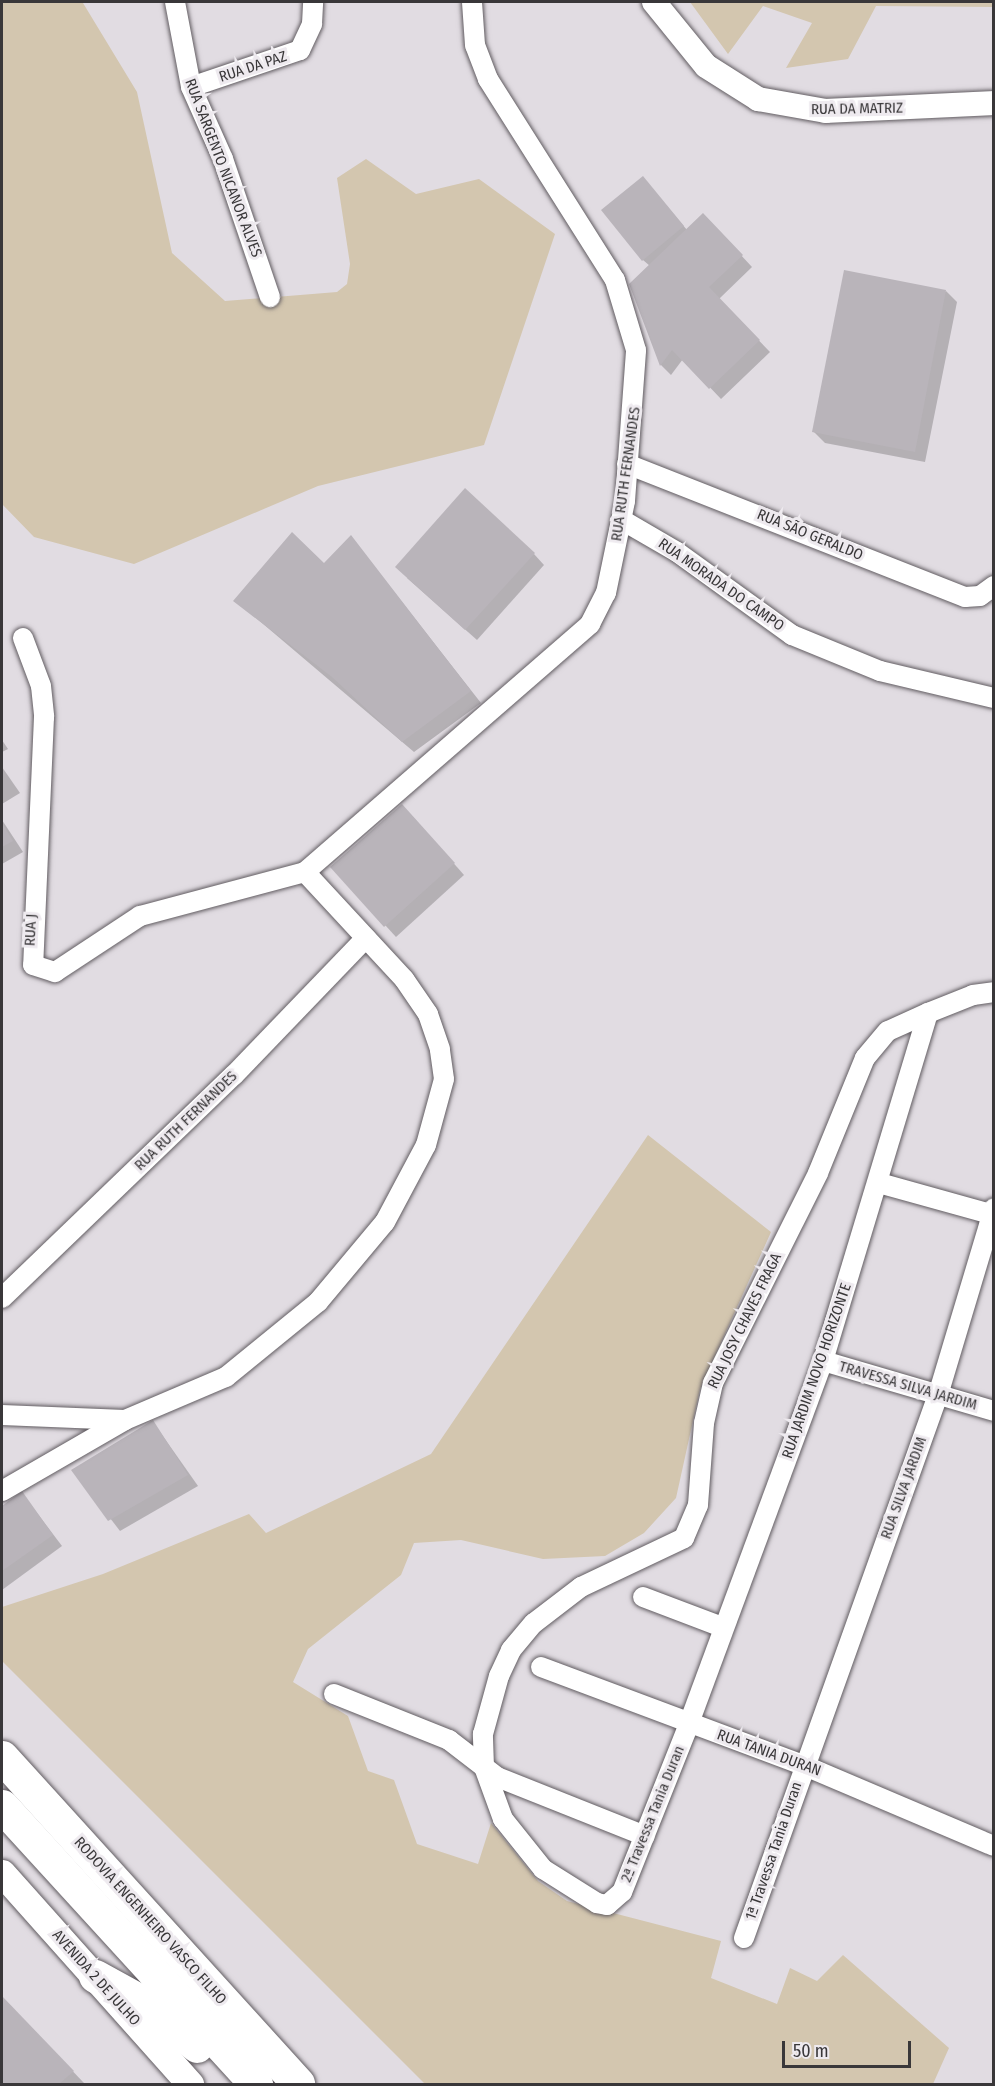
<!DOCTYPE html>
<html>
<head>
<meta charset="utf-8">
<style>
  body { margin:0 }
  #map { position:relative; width:995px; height:2086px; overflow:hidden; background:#e1dce2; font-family:"Fira Sans Condensed",sans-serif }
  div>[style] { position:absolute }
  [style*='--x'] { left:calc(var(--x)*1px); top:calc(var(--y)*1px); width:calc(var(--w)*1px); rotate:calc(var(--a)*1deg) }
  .green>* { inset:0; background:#d3c6af }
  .shadow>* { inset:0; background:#0003 }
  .building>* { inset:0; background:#b9b4ba }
  .roads { filter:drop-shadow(0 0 2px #615c61) drop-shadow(0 0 2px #615c61) }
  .minor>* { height:20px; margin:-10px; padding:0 10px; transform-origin:10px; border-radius:10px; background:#fff }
  .tertiary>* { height:24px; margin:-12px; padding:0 12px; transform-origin:12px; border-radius:12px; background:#fff }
  .secondary>* { height:27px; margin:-13.5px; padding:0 13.5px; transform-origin:13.5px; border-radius:13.5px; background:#fff }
  .motorway>* { height:33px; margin:-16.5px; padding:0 16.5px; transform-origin:16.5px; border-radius:16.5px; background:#fff }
  span { translate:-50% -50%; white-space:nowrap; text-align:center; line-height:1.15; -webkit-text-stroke:6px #eeeaef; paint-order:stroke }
  .street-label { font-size:15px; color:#393739 }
  .frame { position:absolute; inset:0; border:3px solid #393739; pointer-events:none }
  .scale { position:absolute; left:782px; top:2041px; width:129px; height:27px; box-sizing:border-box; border:3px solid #393739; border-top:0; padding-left:8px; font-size:18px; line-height:21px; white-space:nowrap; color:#393739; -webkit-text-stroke:4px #eeeaef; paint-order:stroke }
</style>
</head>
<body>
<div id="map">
  <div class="green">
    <div style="clip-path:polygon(2px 2px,83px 3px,137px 92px,172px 253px,225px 301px,337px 292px,347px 284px,350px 264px,337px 178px,366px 159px,416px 194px,479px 179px,555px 234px,484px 445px,318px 486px,134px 564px,34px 537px,2px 504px)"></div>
    <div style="clip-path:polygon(690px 2px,993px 2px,994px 7px,876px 6px,848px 59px,786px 68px,812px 23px,763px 6px,728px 54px)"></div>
    <div style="clip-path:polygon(648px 1135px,771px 1232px,700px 1389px,676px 1498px,644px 1533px,605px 1556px,543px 1559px,461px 1540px,414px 1543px,401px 1575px,308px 1649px,293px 1682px,348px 1716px,368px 1771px,394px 1780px,417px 1844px,478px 1864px,491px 1823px,538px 1881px,567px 1901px,721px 1941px,711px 1978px,777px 2004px,790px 1968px,817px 1981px,843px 1955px,949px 2048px,933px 2084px,425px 2084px,2px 1661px,2px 1607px,103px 1574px,249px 1514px,266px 1533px,431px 1454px)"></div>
  </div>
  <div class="shadow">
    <div style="clip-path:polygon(650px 186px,687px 230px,714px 226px,752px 267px,719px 299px,770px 352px,721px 399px,683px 359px,671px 375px,661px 365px,631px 285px,650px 266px,643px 260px)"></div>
    <div style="clip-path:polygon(946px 291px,957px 302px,925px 462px,825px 443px,814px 432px)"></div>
    <div style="clip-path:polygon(351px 537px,481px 703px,414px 752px,236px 601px,324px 565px)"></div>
    <div style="clip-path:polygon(534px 554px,544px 565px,477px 640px,407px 578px)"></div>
    <div style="clip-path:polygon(2px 740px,8px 749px,2px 752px)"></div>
    <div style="clip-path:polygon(2px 767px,20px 793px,2px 804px)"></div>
    <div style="clip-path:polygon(413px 817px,464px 875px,396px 937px,332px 867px)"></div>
    <div style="clip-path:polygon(2px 820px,23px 852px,2px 864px)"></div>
    <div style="clip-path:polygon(153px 1422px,198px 1486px,120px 1531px,73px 1470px)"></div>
    <div style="clip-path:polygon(22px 1493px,62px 1546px,2px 1590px,2px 1508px)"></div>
    <div style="clip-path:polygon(2px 1997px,84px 2083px,2px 2084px)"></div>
  </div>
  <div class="building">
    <div style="clip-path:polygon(643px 176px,684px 226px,642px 261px,601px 210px)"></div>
    <div style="clip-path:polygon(703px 213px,743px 255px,709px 287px,760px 340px,709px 389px,672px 350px,660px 366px,629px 284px)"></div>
    <div style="clip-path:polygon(844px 270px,946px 290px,915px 452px,812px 432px)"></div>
    <div style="clip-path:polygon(465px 488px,535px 553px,465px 630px,395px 567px)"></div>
    <div style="clip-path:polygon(292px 532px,324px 563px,351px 535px,471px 691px,402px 742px,332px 677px,233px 601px)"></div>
    <div style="clip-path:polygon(402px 804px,455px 863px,384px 927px,330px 867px)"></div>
    <div style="clip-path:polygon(2px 823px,13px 841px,2px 847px)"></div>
    <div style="clip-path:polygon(153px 1420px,188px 1475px,108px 1521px,71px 1470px)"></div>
    <div style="clip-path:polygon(22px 1491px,53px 1535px,2px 1571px,2px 1506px)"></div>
    <div style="clip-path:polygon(2px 1996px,74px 2071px,59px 2084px,2px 2084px)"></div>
  </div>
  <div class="roads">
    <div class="minor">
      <div style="--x:175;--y:2;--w:86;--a:79.3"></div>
      <div style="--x:191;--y:87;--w:79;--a:66"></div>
      <div style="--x:223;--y:159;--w:146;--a:71.2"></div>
      <div style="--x:191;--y:87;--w:115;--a:-18.7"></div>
      <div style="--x:300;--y:50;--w:29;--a:-65"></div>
      <div style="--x:312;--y:24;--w:22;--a:-87"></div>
      <div style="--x:627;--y:464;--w:363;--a:21.5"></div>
      <div style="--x:965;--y:597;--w:15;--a:-4"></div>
      <div style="--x:980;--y:596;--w:17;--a:-36"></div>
      <div style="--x:622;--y:520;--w:64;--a:30.2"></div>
      <div style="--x:677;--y:552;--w:142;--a:35.8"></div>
      <div style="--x:792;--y:635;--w:95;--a:22.2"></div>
      <div style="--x:880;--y:671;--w:117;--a:13.3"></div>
      <div style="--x:23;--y:638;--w:51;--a:69.4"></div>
      <div style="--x:41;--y:686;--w:31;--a:84"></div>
      <div style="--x:44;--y:717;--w:248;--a:92.5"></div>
      <div style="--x:33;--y:965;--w:23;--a:18"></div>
      <div style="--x:55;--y:972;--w:102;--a:-33.4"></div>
      <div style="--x:140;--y:916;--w:171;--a:-14.9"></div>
      <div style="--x:928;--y:1013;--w:363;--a:106.8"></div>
      <div style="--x:823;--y:1361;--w:387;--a:110.3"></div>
      <div style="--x:689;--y:1724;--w:181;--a:111.7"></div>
      <div style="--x:622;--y:1892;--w:20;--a:139"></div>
      <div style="--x:607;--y:1905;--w:10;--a:-169"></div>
      <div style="--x:597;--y:1903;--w:64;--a:-147.8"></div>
      <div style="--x:543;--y:1869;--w:64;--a:-128.7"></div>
      <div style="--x:503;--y:1819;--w:55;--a:-110.1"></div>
      <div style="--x:484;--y:1767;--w:33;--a:-92"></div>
      <div style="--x:483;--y:1734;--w:60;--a:-74.6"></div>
      <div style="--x:499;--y:1676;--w:29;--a:-65"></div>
      <div style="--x:511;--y:1650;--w:35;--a:-50"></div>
      <div style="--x:534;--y:1623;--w:59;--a:-37.5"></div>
      <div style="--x:581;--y:1587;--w:114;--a:-25.4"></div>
      <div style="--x:684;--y:1538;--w:36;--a:-67"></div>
      <div style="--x:698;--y:1505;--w:82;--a:-85.8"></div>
      <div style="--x:704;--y:1423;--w:41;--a:-77.3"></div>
      <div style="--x:713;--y:1383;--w:235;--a:-63.4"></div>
      <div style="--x:818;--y:1173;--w:124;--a:-67.8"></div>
      <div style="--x:865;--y:1058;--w:35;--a:-50"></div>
      <div style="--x:888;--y:1031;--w:44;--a:-24.2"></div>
      <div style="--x:928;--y:1013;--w:48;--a:-21.8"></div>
      <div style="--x:973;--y:995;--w:21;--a:-8"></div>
      <div style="--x:879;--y:1183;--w:119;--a:15.5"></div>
      <div style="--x:2;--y:1298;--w:322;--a:-43.9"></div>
      <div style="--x:234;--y:1075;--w:190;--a:-46.1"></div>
      <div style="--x:823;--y:1361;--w:178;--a:16.3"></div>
      <div style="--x:2;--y:1415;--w:123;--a:2.3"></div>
      <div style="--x:2;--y:1491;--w:142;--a:-30"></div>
      <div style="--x:125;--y:1420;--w:110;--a:-23.1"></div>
      <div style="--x:226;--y:1377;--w:119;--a:-39.2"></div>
      <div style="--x:318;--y:1302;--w:104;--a:-50.1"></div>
      <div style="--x:385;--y:1222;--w:87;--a:-62"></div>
      <div style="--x:426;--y:1145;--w:68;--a:-74.7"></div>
      <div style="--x:444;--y:1079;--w:30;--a:-98"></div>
      <div style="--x:440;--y:1049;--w:37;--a:-109"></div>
      <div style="--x:428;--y:1014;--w:42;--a:-124.4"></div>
      <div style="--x:404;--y:979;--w:146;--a:-132.8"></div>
      <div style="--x:305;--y:872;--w:378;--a:-41"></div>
      <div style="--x:590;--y:624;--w:35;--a:-63"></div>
      <div style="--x:606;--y:593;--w:94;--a:-78.3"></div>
      <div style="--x:625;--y:501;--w:151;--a:-85.8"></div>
      <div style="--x:636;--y:350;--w:73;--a:-106.7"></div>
      <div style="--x:615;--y:280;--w:238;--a:-122.3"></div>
      <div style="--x:488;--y:79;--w:36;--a:-111"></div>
      <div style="--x:475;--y:45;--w:43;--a:-94"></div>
      <div style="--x:643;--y:1597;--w:85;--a:20.8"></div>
      <div style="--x:541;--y:1667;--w:280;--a:20.5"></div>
      <div style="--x:803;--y:1765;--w:207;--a:23"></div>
      <div style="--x:334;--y:1694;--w:124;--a:21.8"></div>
      <div style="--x:449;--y:1740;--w:61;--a:37.6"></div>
      <div style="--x:497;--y:1777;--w:159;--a:21.7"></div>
      <div style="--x:744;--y:1938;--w:577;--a:-70.34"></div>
      <div style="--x:938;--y:1395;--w:195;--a:-73.3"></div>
    </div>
    <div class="tertiary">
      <div style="--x:654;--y:2;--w:82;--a:50.9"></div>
      <div style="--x:706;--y:66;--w:62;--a:32.4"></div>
      <div style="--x:758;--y:99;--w:69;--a:10"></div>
      <div style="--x:826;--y:111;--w:168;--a:-2.7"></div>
    </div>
    <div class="secondary">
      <div style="--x:2;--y:1873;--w:283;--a:48.3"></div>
    </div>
    <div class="motorway">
      <div style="--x:2;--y:1757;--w:441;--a:47.8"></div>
      <div style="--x:2;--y:1806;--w:377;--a:47.6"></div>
      <div style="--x:95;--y:1976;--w:56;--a:28.9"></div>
      <div style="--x:144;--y:2003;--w:68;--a:39.1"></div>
    </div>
  </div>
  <div class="street-label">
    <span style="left:253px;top:67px;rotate:-18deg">RUA DA PAZ</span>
    <span style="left:857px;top:109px;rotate:-1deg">RUA DA MATRIZ</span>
    <span style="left:223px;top:168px;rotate:69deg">RUA SARGENTO NICANOR ALVES</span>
    <span style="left:626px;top:474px;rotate:-82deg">RUA RUTH FERNANDES</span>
    <span style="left:810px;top:535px;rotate:22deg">RUA SÃO GERALDO</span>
    <span style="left:721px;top:585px;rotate:35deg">RUA MORADA DO CAMPO</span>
    <span style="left:31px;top:930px;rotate:-87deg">RUA J</span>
    <span style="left:186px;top:1121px;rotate:-44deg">RUA RUTH FERNANDES</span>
    <span style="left:745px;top:1321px;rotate:-64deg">RUA JOSY CHAVES FRAGA</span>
    <span style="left:817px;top:1371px;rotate:-71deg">RUA JARDIM NOVO HORIZONTE</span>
    <span style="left:908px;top:1386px;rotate:16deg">TRAVESSA SILVA JARDIM</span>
    <span style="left:904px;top:1488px;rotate:-70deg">RUA SILVA JARDIM</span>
    <span style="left:769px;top:1753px;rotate:20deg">RUA TANIA DURAN</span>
    <span style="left:653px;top:1814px;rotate:-68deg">2ª Travessa Tania Duran</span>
    <span style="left:774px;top:1851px;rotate:-71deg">1ª Travessa Tania Duran</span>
    <span style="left:150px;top:1921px;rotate:48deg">RODOVIA ENGENHEIRO VASCO FILHO</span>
    <span style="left:96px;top:1978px;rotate:48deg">AVENIDA 2 DE JULHO</span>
  </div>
  <div class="frame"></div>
  <div class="scale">50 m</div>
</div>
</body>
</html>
